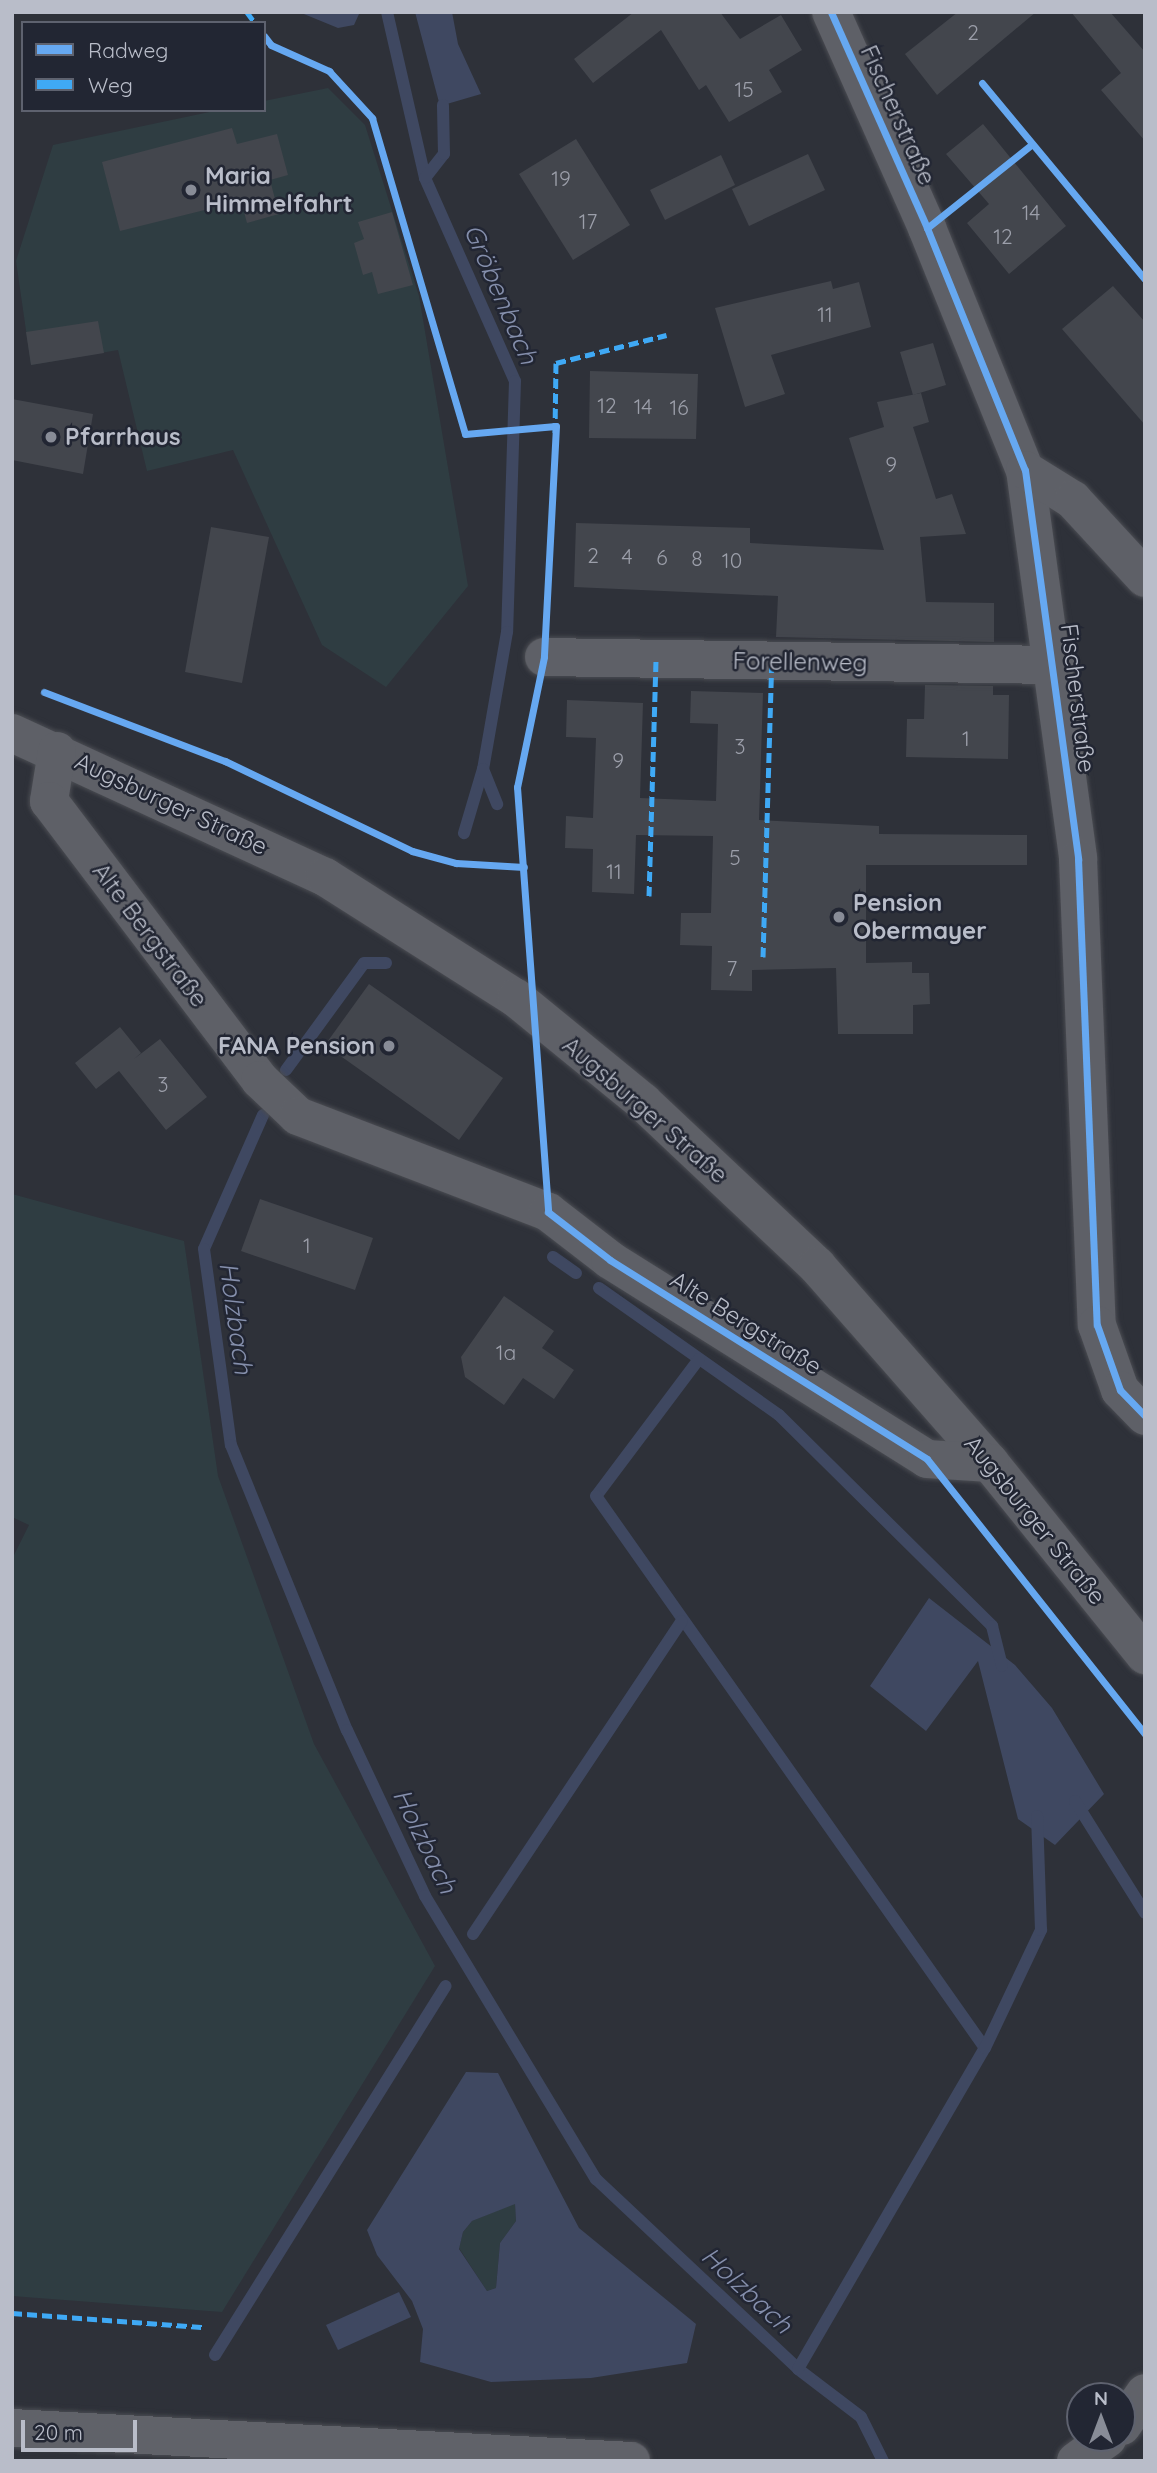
<!DOCTYPE html>
<html>
<head>
<meta charset="utf-8">
<style>
  body { margin:0 }
  #map { position:relative; width:1157px; height:2473px; overflow:hidden; background:#2e3139; font-family:Quicksand,sans-serif }
  div>[style] { position:absolute }
  [style*='--x'] { left:calc(var(--x)*1px); top:calc(var(--y)*1px); width:calc(var(--w)*1px); rotate:calc(var(--a)*1deg) }
  .green>* { inset:0; background:#2f3d42 }
  .water>* { inset:0; background:#3f4861 }
  .stream>* { height:12px; margin:-6px; padding:0 6px; transform-origin:6px; border-radius:6px; background:#3f4861 }
  .building>* { inset:0; background:#43464d }
  .roads { filter:drop-shadow(0 0 2px #4a4c52) drop-shadow(0 0 2px #4a4c52) }
  .minor>* { height:38px; margin:-19px; padding:0 19px; transform-origin:19px; border-radius:19px; background:#5e6067 }
  .major>* { height:38px; margin:-19px; padding:0 19px; transform-origin:19px; border-radius:19px; background:#606269 }
  .quiet>* { height:5px; margin-top:-2.5px; transform-origin:0; background:repeating-linear-gradient(90deg,#3fa9f5 0 10px,transparent 0 15px) }
  .cycleway>* { height:7px; margin:-3.5px; padding:0 3.5px; transform-origin:3.5px; border-radius:3.5px; background:#66a8f1 }
  .dots>* { width:19px; height:19px; translate:-50% -50%; box-sizing:border-box; border:4px solid #222633; border-radius:50% }
  span { translate:-50% -50%; white-space:nowrap; text-align:center; line-height:1.15; -webkit-text-stroke:5px #222633; paint-order:stroke }
  .number-label { font-size:21px; color:#9c9faa }
  .number-label span { -webkit-text-stroke-width:0 }
  .street-label { font-size:24px; color:#b9bdc9 }
  .poi-label { font-size:24px; color:#b9bdc9; font-weight:700 }
  .left { translate:0 -50%; text-align:left }
  .right { translate:-100% -50%; text-align:right }
  .water-label { font-size:26px; color:#858fac; font-style:italic }
  .frame { position:absolute; inset:0; border:14px solid #b9bdc9; pointer-events:none }
  .legend { position:absolute; left:21px; top:21px; width:245px; height:91px; box-sizing:border-box; background:#222633; border:2px solid #5e626f; margin:0; padding:9px 12px; list-style:none; font-size:21px; color:#b9bdc9 }
  .legend li { display:flex; align-items:center; gap:14px; height:35px }
  .legend b { width:35px; border:2px solid #5e626f }
  .north { position:absolute; left:1066px; top:2382px; width:70px; height:70px; box-sizing:border-box; background:#222633; border:2px solid #5e626f; border-radius:50%; rotate:0deg; font-size:19px; font-weight:700; line-height:28px; text-align:center; color:#b9bdc9 }
  .north::after { content:''; display:block; margin:auto; width:24px; height:32px; background:#888c97; clip-path:polygon(50% 0,100% 100%,50% 72%,0 100%) }
  .scale { position:absolute; left:21px; top:2420px; width:116px; height:32px; box-sizing:border-box; border:4px solid #b9bdc9; border-top:0; padding-left:9px; font-size:21px; line-height:24px; white-space:nowrap; color:#b9bdc9; -webkit-text-stroke:5px #222633; paint-order:stroke }
</style>
</head>
<body>
<div id="map">
  <div class="green">
    <div style="clip-path:polygon(328px 88px,365px 125px,419px 296px,468px 586px,386px 687px,322px 645px,233px 450px,147px 471px,118px 350px,31px 365px,16px 261px,53px 145px,219px 110px,264px 110px,264px 101px)"></div>
    <div style="clip-path:polygon(12px 1194px,184px 1241px,218px 1476px,314px 1744px,435px 1966px,222px 2312px,12px 2296px,12px 1559px,29px 1525px,12px 1517px)"></div>
    <div style="clip-path:polygon(515px 2203px,516px 2221px,500px 2243px,496px 2288px,487px 2291px,459px 2248px,463px 2232px,472px 2221px)"></div>
  </div>
  <div class="water">
    <div style="clip-path:polygon(299px 12px,358px 12px,359px 14px,354px 25px,338px 28px)"></div>
    <div style="clip-path:polygon(415px 12px,452px 12px,458px 44px,481px 94px,440px 106px)"></div>
    <div style="clip-path:polygon(929px 1598px,1015px 1665px,1052px 1708px,1104px 1794px,1055px 1845px,1018px 1819px,978px 1661px,926px 1731px,870px 1686px)"></div>
    <div style="clip-path:polygon(evenodd,466px 2072px,498px 2073px,579px 2228px,696px 2324px,687px 2363px,591px 2378px,491px 2382px,420px 2362px,423px 2329px,412px 2301px,377px 2255px,367px 2230px,466px 2072px,515px 2204px,516px 2221px,500px 2243px,496px 2288px,487px 2291px,459px 2249px,463px 2232px,472px 2221px,515px 2204px)"></div>
    <div style="clip-path:polygon(399px 2292px,411px 2317px,338px 2350px,326px 2325px)"></div>
  </div>
  <div class="stream">
    <div style="--x:387;--y:12;--w:170;--a:77.1"></div>
    <div style="--x:425;--y:178;--w:222;--a:66.1"></div>
    <div style="--x:515;--y:381;--w:251;--a:91.8"></div>
    <div style="--x:507;--y:632;--w:139;--a:99.9"></div>
    <div style="--x:483;--y:769;--w:67;--a:106.5"></div>
    <div style="--x:425;--y:178;--w:31;--a:-52"></div>
    <div style="--x:444;--y:154;--w:49;--a:-91.2"></div>
    <div style="--x:483;--y:769;--w:38;--a:68"></div>
    <div style="--x:286;--y:1070;--w:132;--a:-53.9"></div>
    <div style="--x:364;--y:963;--w:22;--a:0"></div>
    <div style="--x:263;--y:1115;--w:146;--a:113.8"></div>
    <div style="--x:204;--y:1249;--w:198;--a:82.2"></div>
    <div style="--x:231;--y:1445;--w:308;--a:67.9"></div>
    <div style="--x:347;--y:1730;--w:183;--a:64.8"></div>
    <div style="--x:425;--y:1896;--w:331;--a:58.9"></div>
    <div style="--x:596;--y:2179;--w:277;--a:43.2"></div>
    <div style="--x:798;--y:2369;--w:79;--a:37.3"></div>
    <div style="--x:861;--y:2417;--w:49;--a:63.4"></div>
    <div style="--x:553;--y:1257;--w:28;--a:35"></div>
    <div style="--x:599;--y:1288;--w:220;--a:35.2"></div>
    <div style="--x:779;--y:1415;--w:300;--a:44.7"></div>
    <div style="--x:992;--y:1626;--w:41;--a:76"></div>
    <div style="--x:699;--y:1359;--w:171;--a:126.9"></div>
    <div style="--x:596;--y:1496;--w:675;--a:54.83"></div>
    <div style="--x:1075;--y:1801;--w:132;--a:58"></div>
    <div style="--x:473;--y:1934;--w:376;--a:-56.3"></div>
    <div style="--x:215;--y:2355;--w:435;--a:-58"></div>
    <div style="--x:798;--y:2369;--w:371;--a:-59.8"></div>
    <div style="--x:985;--y:2048;--w:131;--a:-64.6"></div>
    <div style="--x:1041;--y:1930;--w:114;--a:-92"></div>
  </div>
  <div class="building">
    <div style="clip-path:polygon(634px 12px,720px 12px,740px 39px,781px 15px,802px 50px,769px 70px,782px 92px,729px 122px,706px 85px,699px 90px,661px 30px,593px 83px,574px 59px)"></div>
    <div style="clip-path:polygon(958px 12px,1036px 12px,937px 95px,905px 54px)"></div>
    <div style="clip-path:polygon(1071px 12px,1110px 12px,1145px 52px,1145px 141px,1101px 90px,1121px 73px)"></div>
    <div style="clip-path:polygon(983px 124px,1066px 226px,1009px 274px,967px 223px,989px 204px,946px 154px)"></div>
    <div style="clip-path:polygon(232px 128px,237px 144px,277px 134px,288px 175px,270px 180px,279px 214px,247px 223px,241px 201px,120px 231px,102px 162px)"></div>
    <div style="clip-path:polygon(576px 139px,630px 225px,573px 260px,519px 174px)"></div>
    <div style="clip-path:polygon(808px 154px,825px 190px,749px 226px,732px 189px)"></div>
    <div style="clip-path:polygon(721px 155px,735px 185px,665px 220px,650px 190px)"></div>
    <div style="clip-path:polygon(392px 212px,413px 285px,378px 294px,372px 272px,363px 275px,354px 243px,364px 239px,358px 222px)"></div>
    <div style="clip-path:polygon(831px 281px,833px 289px,859px 282px,871px 327px,771px 355px,785px 394px,745px 407px,715px 308px)"></div>
    <div style="clip-path:polygon(1113px 286px,1145px 322px,1145px 425px,1062px 329px)"></div>
    <div style="clip-path:polygon(98px 321px,104px 353px,31px 365px,26px 332px)"></div>
    <div style="clip-path:polygon(933px 343px,946px 385px,913px 395px,900px 352px)"></div>
    <div style="clip-path:polygon(590px 371px,698px 374px,696px 439px,589px 438px)"></div>
    <div style="clip-path:polygon(921px 393px,929px 422px,913px 427px,936px 499px,952px 494px,966px 534px,920px 537px,926px 602px,994px 603px,994px 642px,776px 637px,778px 596px,574px 587px,576px 523px,750px 528px,750px 543px,884px 550px,849px 438px,884px 427px,877px 402px)"></div>
    <div style="clip-path:polygon(12px 399px,93px 414px,83px 474px,12px 460px)"></div>
    <div style="clip-path:polygon(211px 527px,269px 537px,242px 683px,185px 672px)"></div>
    <div style="clip-path:polygon(925px 685px,993px 686px,993px 695px,1009px 695px,1008px 759px,906px 757px,907px 719px,924px 719px)"></div>
    <div style="clip-path:polygon(691px 691px,763px 693px,759px 820px,879px 826px,879px 834px,1027px 835px,1027px 865px,866px 865px,866px 963px,912px 962px,912px 973px,929px 973px,930px 1004px,913px 1005px,913px 1034px,838px 1034px,836px 968px,752px 970px,752px 991px,711px 990px,712px 946px,680px 945px,681px 913px,711px 913px,713px 836px,636px 835px,634px 894px,592px 892px,593px 849px,565px 848px,566px 816px,593px 818px,596px 738px,566px 737px,567px 700px,643px 703px,640px 798px,716px 801px,718px 724px,690px 723px)"></div>
    <div style="clip-path:polygon(369px 984px,503px 1078px,459px 1140px,325px 1045px)"></div>
    <div style="clip-path:polygon(120px 1027px,141px 1053px,134px 1059px,160px 1039px,207px 1097px,166px 1130px,119px 1071px,96px 1089px,75px 1063px)"></div>
    <div style="clip-path:polygon(260px 1199px,373px 1238px,355px 1290px,241px 1251px)"></div>
    <div style="clip-path:polygon(504px 1296px,554px 1331px,542px 1348px,574px 1370px,554px 1399px,523px 1378px,504px 1405px,465px 1377px,461px 1357px)"></div>
  </div>
  <div class="roads">
    <div class="minor">
      <div style="--x:831;--y:12;--w:236;--a:66"></div>
      <div style="--x:927;--y:228;--w:261;--a:68"></div>
      <div style="--x:1025;--y:470;--w:393;--a:82.2"></div>
      <div style="--x:1078;--y:859;--w:466;--a:87.7"></div>
      <div style="--x:1097;--y:1325;--w:69;--a:70.5"></div>
      <div style="--x:1120;--y:1390;--w:36;--a:46"></div>
      <div style="--x:1025;--y:470;--w:57;--a:32"></div>
      <div style="--x:1073;--y:500;--w:106;--a:47.3"></div>
      <div style="--x:544;--y:657;--w:512;--a:0.9"></div>
      <div style="--x:12;--y:733;--w:345;--a:24.7"></div>
      <div style="--x:325;--y:877;--w:226;--a:32.4"></div>
      <div style="--x:516;--y:998;--w:164;--a:39.3"></div>
      <div style="--x:643;--y:1102;--w:239;--a:43.3"></div>
      <div style="--x:817;--y:1266;--w:262;--a:48.7"></div>
      <div style="--x:990;--y:1463;--w:247;--a:51.1"></div>
      <div style="--x:57;--y:751;--w:51;--a:99.1"></div>
      <div style="--x:49;--y:801;--w:350;--a:52.9"></div>
      <div style="--x:260;--y:1080;--w:52;--a:43.5"></div>
      <div style="--x:298;--y:1116;--w:268;--a:21"></div>
      <div style="--x:548;--y:1212;--w:78;--a:37.7"></div>
      <div style="--x:610;--y:1260;--w:374;--a:32.1"></div>
      <div style="--x:927;--y:1459;--w:63;--a:3.6"></div>
    </div>
    <div class="major">
      <div style="--x:1122;--y:2426;--w:40;--a:-55.1"></div>
      <div style="--x:12;--y:2428;--w:620;--a:3.05"></div>
      <div style="--x:1076;--y:2461;--w:39;--a:-36"></div>
    </div>
  </div>
  <div class="quiet">
    <div style="--x:247;--y:12;--w:14;--a:54"></div>
    <div style="--x:555;--y:433;--w:70;--a:-89.2"></div>
    <div style="--x:556;--y:363;--w:114;--a:-14.2"></div>
    <div style="--x:649;--y:896;--w:237;--a:-88.3"></div>
    <div style="--x:763;--y:957;--w:296;--a:-88.3"></div>
    <div style="--x:12;--y:2313;--w:193;--a:4.2"></div>
  </div>
  <div class="cycleway">
    <div style="--x:831;--y:12;--w:236;--a:66"></div>
    <div style="--x:927;--y:228;--w:261;--a:68"></div>
    <div style="--x:1025;--y:470;--w:393;--a:82.2"></div>
    <div style="--x:1078;--y:859;--w:466;--a:87.7"></div>
    <div style="--x:1097;--y:1325;--w:69;--a:70.5"></div>
    <div style="--x:1120;--y:1390;--w:36;--a:46"></div>
    <div style="--x:264;--y:36;--w:11;--a:52"></div>
    <div style="--x:271;--y:45;--w:64;--a:24.1"></div>
    <div style="--x:329;--y:71;--w:64;--a:47.5"></div>
    <div style="--x:372;--y:118;--w:329;--a:73.6"></div>
    <div style="--x:465;--y:434;--w:91;--a:-5"></div>
    <div style="--x:556;--y:426;--w:231;--a:93"></div>
    <div style="--x:544;--y:657;--w:133;--a:101.7"></div>
    <div style="--x:517;--y:787;--w:426;--a:85.8"></div>
    <div style="--x:548;--y:1212;--w:78;--a:37.7"></div>
    <div style="--x:610;--y:1260;--w:374;--a:32.1"></div>
    <div style="--x:927;--y:1459;--w:351;--a:51.6"></div>
    <div style="--x:982;--y:83;--w:255;--a:50.3"></div>
    <div style="--x:927;--y:228;--w:133;--a:-38.6"></div>
    <div style="--x:44;--y:692;--w:194;--a:20.9"></div>
    <div style="--x:225;--y:761;--w:208;--a:25.7"></div>
    <div style="--x:412;--y:851;--w:46;--a:15.3"></div>
    <div style="--x:456;--y:863;--w:68;--a:3.4"></div>
  </div>
  <div class="dots">
    <div style="left:191px;top:190px;background:#888c97"></div>
    <div style="left:51px;top:437px;background:#888c97"></div>
    <div style="left:839px;top:917px;background:#888c97"></div>
    <div style="left:389px;top:1046px;background:#888c97"></div>
  </div>
  <div class="number-label">
    <span style="left:973px;top:32px">2</span>
    <span style="left:744px;top:89px">15</span>
    <span style="left:561px;top:178px">19</span>
    <span style="left:1031px;top:212px">14</span>
    <span style="left:588px;top:221px">17</span>
    <span style="left:1003px;top:236px">12</span>
    <span style="left:825px;top:314px">11</span>
    <span style="left:607px;top:405px">12</span>
    <span style="left:643px;top:406px">14</span>
    <span style="left:679px;top:407px">16</span>
    <span style="left:891px;top:464px">9</span>
    <span style="left:593px;top:555px">2</span>
    <span style="left:627px;top:556px">4</span>
    <span style="left:662px;top:557px">6</span>
    <span style="left:697px;top:558px">8</span>
    <span style="left:732px;top:560px">10</span>
    <span style="left:966px;top:738px">1</span>
    <span style="left:740px;top:746px">3</span>
    <span style="left:618px;top:760px">9</span>
    <span style="left:735px;top:857px">5</span>
    <span style="left:614px;top:871px">11</span>
    <span style="left:732px;top:968px">7</span>
    <span style="left:163px;top:1084px">3</span>
    <span style="left:307px;top:1245px">1</span>
    <span style="left:506px;top:1352px">1a</span>
  </div>
  <div class="street-label">
    <span style="left:898px;top:115px;rotate:66deg">Fischerstraße</span>
    <span style="left:800px;top:662px;rotate:1deg">Forellenweg</span>
    <span style="left:1078px;top:698px;rotate:83deg">Fischerstraße</span>
    <span style="left:171px;top:804px;rotate:25deg">Augsburger Straße</span>
    <span style="left:150px;top:935px;rotate:53deg">Alte Bergstraße</span>
    <span style="left:645px;top:1110px;rotate:41deg">Augsburger Straße</span>
    <span style="left:746px;top:1323px;rotate:32deg">Alte Bergstraße</span>
    <span style="left:1035px;top:1520px;rotate:51deg">Augsburger Straße</span>
  </div>
  <div class="poi-label">
    <span class="left" style="left:205px;top:190px">Maria<br>Himmelfahrt</span>
    <span class="left" style="left:65px;top:437px">Pfarrhaus</span>
    <span class="left" style="left:853px;top:917px">Pension<br>Obermayer</span>
    <span class="right" style="left:375px;top:1046px">FANA Pension</span>
  </div>
  <div class="water-label">
    <span style="left:501px;top:294px;rotate:67deg">Gröbenbach</span>
    <span style="left:236px;top:1318px;rotate:82deg">Holzbach</span>
    <span style="left:425px;top:1841px;rotate:64deg">Holzbach</span>
    <span style="left:747px;top:2290px;rotate:43deg">Holzbach</span>
  </div>
  <div class="frame"></div>
  <ul class="legend">
  <li><b style="height:9px;background:#66a8f1"></b>Radweg</li>
  <li><b style="height:9px;background:#3fa9f5"></b>Weg</li>
  </ul>
  <div class="north">N</div>
  <div class="scale">20 m</div>
</div>
</body>
</html>
